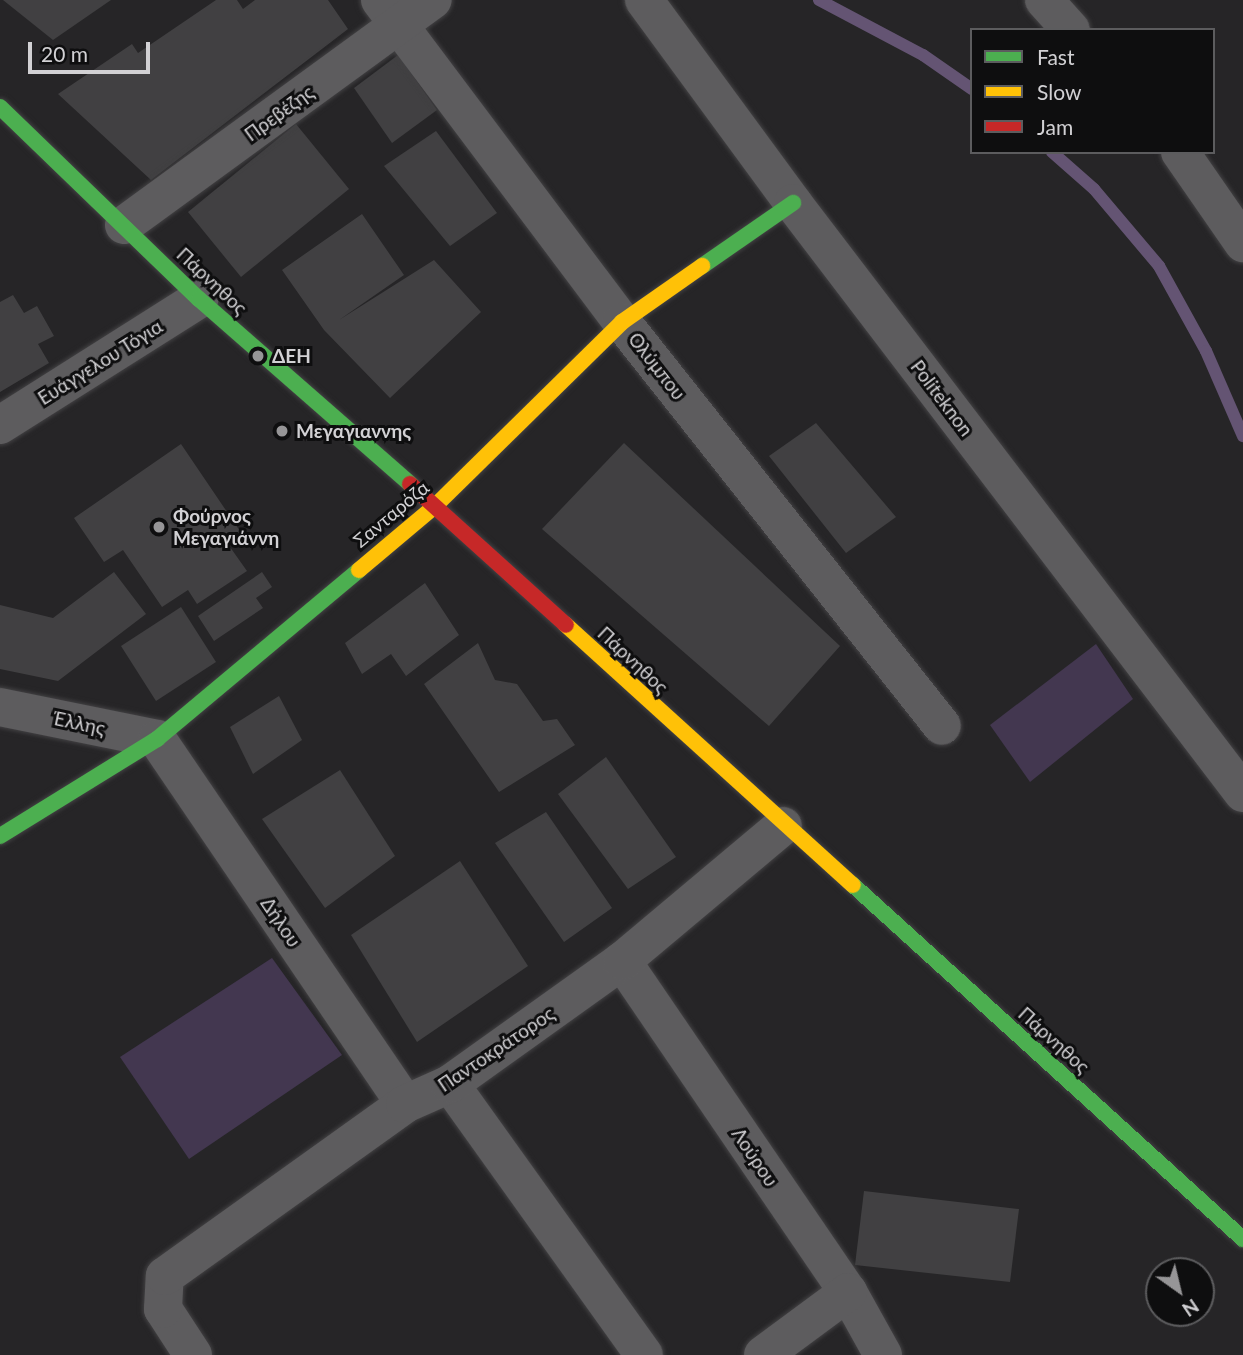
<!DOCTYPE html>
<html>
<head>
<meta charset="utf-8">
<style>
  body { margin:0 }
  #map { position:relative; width:1243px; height:1355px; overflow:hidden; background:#262527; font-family:Lato,sans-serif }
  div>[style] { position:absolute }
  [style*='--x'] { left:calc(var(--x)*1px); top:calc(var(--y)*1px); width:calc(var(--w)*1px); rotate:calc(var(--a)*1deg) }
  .green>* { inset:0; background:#433750 }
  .stream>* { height:12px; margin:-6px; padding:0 6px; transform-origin:6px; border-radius:6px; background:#645473 }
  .building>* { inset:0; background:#414042 }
  .roads { filter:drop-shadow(0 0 2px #424143) drop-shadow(0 0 2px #424143) }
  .street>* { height:38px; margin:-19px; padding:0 19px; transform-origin:19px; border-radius:19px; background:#5d5c5e }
  .fast>* { height:16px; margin:-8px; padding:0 8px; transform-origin:8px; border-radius:8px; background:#4caf50 }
  .slow>* { height:16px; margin:-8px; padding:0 8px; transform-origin:8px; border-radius:8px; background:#ffc107 }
  .jam>* { height:16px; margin:-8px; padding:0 8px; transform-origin:8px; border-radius:8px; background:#c62828 }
  .dots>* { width:19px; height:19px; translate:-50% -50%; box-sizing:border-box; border:4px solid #0e0e0f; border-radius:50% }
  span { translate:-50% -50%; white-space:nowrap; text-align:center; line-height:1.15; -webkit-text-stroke:6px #0e0e0f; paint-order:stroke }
  .street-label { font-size:19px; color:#d2d1d4 }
  .poi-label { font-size:19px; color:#d2d1d4; font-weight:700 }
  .left { translate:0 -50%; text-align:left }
  .legend { position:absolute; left:970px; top:28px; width:245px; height:126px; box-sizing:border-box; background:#0e0e0f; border:2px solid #5c5c5e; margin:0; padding:9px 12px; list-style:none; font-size:21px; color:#d2d1d4 }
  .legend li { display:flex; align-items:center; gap:14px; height:35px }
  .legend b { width:35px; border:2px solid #5c5c5e }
  .north { position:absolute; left:1145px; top:1257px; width:70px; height:70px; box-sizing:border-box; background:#0e0e0f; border:2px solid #5c5c5e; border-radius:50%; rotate:146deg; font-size:19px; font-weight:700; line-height:28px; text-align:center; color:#d2d1d4 }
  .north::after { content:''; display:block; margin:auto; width:24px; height:32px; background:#969597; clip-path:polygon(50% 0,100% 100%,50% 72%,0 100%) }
  .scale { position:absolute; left:28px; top:42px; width:122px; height:32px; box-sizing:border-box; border:4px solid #d2d1d4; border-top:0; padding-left:9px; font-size:21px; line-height:24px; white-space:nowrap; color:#d2d1d4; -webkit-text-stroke:5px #0e0e0f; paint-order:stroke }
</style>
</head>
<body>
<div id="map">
  <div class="green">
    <div style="clip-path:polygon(1096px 644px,1133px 699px,1030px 782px,990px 725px)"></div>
    <div style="clip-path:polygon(272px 958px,342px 1055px,189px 1159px,120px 1057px)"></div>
  </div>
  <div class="stream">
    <div style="--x:819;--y:0;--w:118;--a:27.9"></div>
    <div style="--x:923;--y:55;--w:60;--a:34.8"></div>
    <div style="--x:1052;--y:152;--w:56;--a:41.4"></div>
    <div style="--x:1094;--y:189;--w:101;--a:49.8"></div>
    <div style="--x:1159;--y:266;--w:97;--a:61.1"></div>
    <div style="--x:1206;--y:351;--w:93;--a:66.5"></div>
  </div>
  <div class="building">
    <div style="clip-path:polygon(3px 0,111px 0,53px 40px)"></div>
    <div style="clip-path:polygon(216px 0,237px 0,243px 9px,255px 0,328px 0,348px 29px,151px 180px,58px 94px,132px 44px,138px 53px)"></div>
    <div style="clip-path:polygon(398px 55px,437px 110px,392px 143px,354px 88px)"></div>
    <div style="clip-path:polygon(296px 124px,349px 189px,241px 277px,188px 212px)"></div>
    <div style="clip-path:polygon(436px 131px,497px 213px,450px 246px,384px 166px)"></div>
    <div style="clip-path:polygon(362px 214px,404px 275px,339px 320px,434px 260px,481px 312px,390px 398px,324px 330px,282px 270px)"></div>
    <div style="clip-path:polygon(13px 295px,24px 313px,37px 306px,54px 336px,38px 344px,49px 363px,0 392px,0 302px)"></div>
    <div style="clip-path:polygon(816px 423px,896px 517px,846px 553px,769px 456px)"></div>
    <div style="clip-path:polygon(624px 443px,840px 646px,769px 726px,542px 529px)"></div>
    <div style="clip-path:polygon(181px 444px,244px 537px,230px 547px,247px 571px,197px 604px,188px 590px,162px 607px,123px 550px,104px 562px,74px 518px)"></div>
    <div style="clip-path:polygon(114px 572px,146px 614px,58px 681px,0 669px,0 605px,53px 618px)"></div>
    <div style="clip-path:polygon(262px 572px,272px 587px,256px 598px,263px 608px,214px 641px,198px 616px)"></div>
    <div style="clip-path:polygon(425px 583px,459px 635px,406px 676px,391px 654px,362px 674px,345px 643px)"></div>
    <div style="clip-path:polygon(181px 607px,216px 662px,156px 701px,121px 646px)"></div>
    <div style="clip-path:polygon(478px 643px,495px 680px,517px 684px,543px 721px,557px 719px,575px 745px,499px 792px,424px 684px)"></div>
    <div style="clip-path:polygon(279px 696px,302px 740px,253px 774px,230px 727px)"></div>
    <div style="clip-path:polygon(606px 757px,676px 857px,628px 889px,558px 794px)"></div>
    <div style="clip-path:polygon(340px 770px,395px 856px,325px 908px,262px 819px)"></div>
    <div style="clip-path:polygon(546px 812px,612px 908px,564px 942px,495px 843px)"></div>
    <div style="clip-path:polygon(460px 861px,528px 966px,417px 1042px,351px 935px)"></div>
    <div style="clip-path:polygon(864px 1191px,1019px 1209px,1010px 1282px,855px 1265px)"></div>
  </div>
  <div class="roads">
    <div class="street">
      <div style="--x:380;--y:0;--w:403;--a:53.1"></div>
      <div style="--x:622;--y:322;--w:515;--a:51.62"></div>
      <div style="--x:644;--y:0;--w:252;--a:53.7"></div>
      <div style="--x:793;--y:203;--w:742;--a:52.67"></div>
      <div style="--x:1044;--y:0;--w:40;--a:48"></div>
      <div style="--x:1180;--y:152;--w:111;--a:55.3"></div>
      <div style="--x:124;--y:225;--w:382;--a:-36.1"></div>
      <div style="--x:0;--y:425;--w:236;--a:-32.3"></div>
      <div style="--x:0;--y:707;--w:160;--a:11.5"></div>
      <div style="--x:157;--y:739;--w:441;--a:55.8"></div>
      <div style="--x:622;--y:961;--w:401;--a:55.7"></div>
      <div style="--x:848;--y:1292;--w:72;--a:60.9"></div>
      <div style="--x:450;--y:1084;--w:333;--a:54.4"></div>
      <div style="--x:193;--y:1355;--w:55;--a:-123.1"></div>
      <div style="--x:163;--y:1309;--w:33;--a:-87"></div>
      <div style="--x:165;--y:1276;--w:295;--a:-35.6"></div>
      <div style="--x:405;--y:1104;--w:49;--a:-24"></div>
      <div style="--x:450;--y:1084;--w:211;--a:-35.6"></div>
      <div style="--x:622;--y:961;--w:210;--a:-40"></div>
      <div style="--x:763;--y:1355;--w:106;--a:-36.5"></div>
    </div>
    <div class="fast">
      <div style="--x:0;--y:107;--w:277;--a:44"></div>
      <div style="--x:199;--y:299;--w:281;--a:41.2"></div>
      <div style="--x:702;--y:266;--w:111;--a:-34.7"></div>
      <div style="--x:0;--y:836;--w:185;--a:-31.7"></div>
      <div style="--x:157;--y:739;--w:263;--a:-39.9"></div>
      <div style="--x:853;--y:885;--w:527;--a:42.23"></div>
    </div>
    <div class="slow">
      <div style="--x:359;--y:570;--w:99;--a:-40.1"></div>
      <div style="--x:435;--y:506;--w:262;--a:-44.5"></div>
      <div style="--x:622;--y:322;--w:98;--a:-35"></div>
      <div style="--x:566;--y:625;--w:387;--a:42.2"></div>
    </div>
    <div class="jam">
      <div style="--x:410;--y:484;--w:210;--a:42.1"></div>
    </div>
  </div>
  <div class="dots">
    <div style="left:258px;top:356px;background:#969597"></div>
    <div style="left:282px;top:431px;background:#969597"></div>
    <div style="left:159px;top:527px;background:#969597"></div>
  </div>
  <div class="street-label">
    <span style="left:279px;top:113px;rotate:-36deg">Πρεβέζης</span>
    <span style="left:212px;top:281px;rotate:43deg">Πάρνηθος</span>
    <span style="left:100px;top:362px;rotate:-32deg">Ευάγγελου Τόγια</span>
    <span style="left:657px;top:366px;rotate:52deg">Ολύμπου</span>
    <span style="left:942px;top:398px;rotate:53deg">Politeknon</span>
    <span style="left:391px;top:514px;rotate:-40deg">Σανταρόζα</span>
    <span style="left:633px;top:660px;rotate:43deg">Πάρνηθος</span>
    <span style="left:79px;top:723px;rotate:12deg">Έλλης</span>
    <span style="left:281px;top:922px;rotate:56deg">Δήλου</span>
    <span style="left:1054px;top:1040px;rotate:42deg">Πάρνηθος</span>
    <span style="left:496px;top:1049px;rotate:-34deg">Παντοκράτορος</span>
    <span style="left:755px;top:1157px;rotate:56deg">Λούρου</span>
  </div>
  <div class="poi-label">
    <span class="left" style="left:272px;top:356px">ΔΕΗ</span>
    <span class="left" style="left:296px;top:431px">Μεγαγιαννης</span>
    <span class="left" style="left:173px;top:527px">Φούρνος<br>Μεγαγιάννη</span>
  </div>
  <ul class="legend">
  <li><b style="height:9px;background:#4caf50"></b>Fast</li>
  <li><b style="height:9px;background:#ffc107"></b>Slow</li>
  <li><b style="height:9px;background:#c62828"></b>Jam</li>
  </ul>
  <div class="north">N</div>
  <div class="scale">20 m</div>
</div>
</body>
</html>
